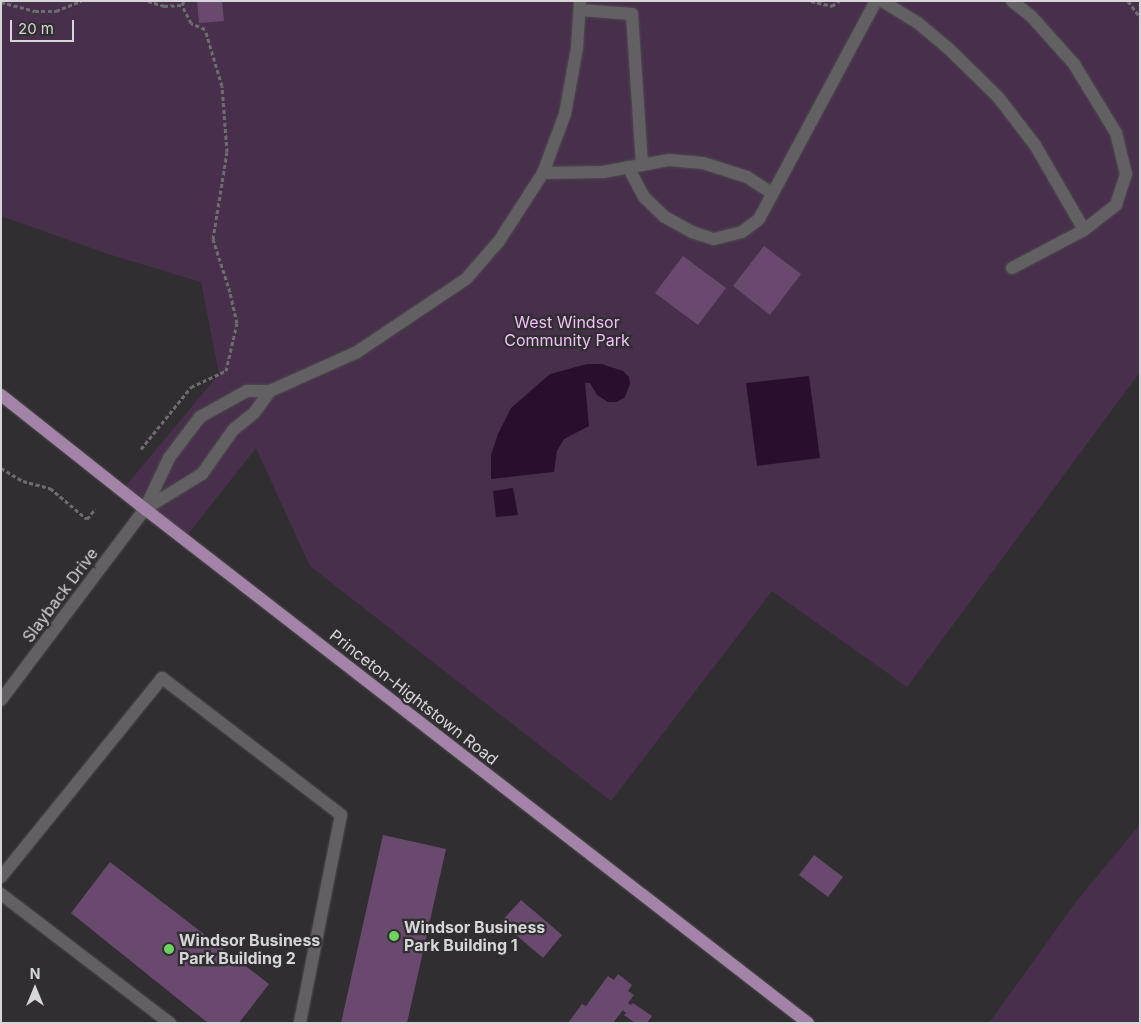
<!DOCTYPE html>
<html>
<head>
<meta charset="utf-8">
<style>
  body { margin:0 }
  #map { position:relative; width:1141px; height:1024px; overflow:hidden; background:#302e30; font-family:Inter,sans-serif }
  div>[style] { position:absolute }
  [style*='--x'] { left:calc(var(--x)*1px); top:calc(var(--y)*1px); width:calc(var(--w)*1px); rotate:calc(var(--a)*1deg) }
  .green>* { inset:0; background:#48304c }
  .water>* { inset:0; background:#2a0e2e }
  .building>* { inset:0; background:#694a6e }
  .path>* { height:3px; margin-top:-1.5px; transform-origin:0; background:repeating-linear-gradient(90deg,#6d6c6e 0 4px,transparent 0 6.5px) }
  .roads { filter:drop-shadow(0 0 1px #4d4c4d) drop-shadow(0 0 1px #4d4c4d) }
  .minor>* { height:12px; margin:-6px; padding:0 6px; transform-origin:6px; border-radius:6px; background:#626062 }
  .major>* { height:12px; margin:-6px; padding:0 6px; transform-origin:6px; border-radius:6px; background:#a483a9 }
  .dots>* { width:14px; height:14px; translate:-50% -50%; box-sizing:border-box; border:2px solid #302e30; border-radius:50% }
  span { translate:-50% -50%; white-space:nowrap; text-align:center; line-height:1.15; -webkit-text-stroke:4.5px #302e30; paint-order:stroke }
  .park-label { font-size:16px; color:#f3befb }
  .street-label { font-size:16px; color:#d6d5d7 }
  .poi-label { font-size:16px; color:#d6d5d7; font-weight:700 }
  .left { translate:0 -50%; text-align:left }
  .frame { position:absolute; inset:0; border:2px solid #d6d5d7; pointer-events:none }
  .north { position:absolute; left:10px; top:964px; width:50px; height:50px; -webkit-text-stroke:4px #302e30; paint-order:stroke; rotate:0deg; font-size:14px; font-weight:700; line-height:20px; text-align:center; color:#d6d5d7 }
  .north::after { content:''; display:block; margin:auto; width:18px; height:22px; background:#d6d5d7; clip-path:polygon(50% 0,100% 100%,50% 72%,0 100%) }
  .scale { position:absolute; left:10px; top:20px; width:64px; height:22px; box-sizing:border-box; border:2px solid #d6d5d7; border-top:0; padding-left:6px; font-size:15px; line-height:18px; white-space:nowrap; color:#d6d5d7; -webkit-text-stroke:4px #302e30; paint-order:stroke }
</style>
</head>
<body>
<div id="map">
  <div class="green">
    <div style="clip-path:polygon(1px 1px,1140px 1px,1140px 372px,907px 687px,772px 591px,611px 801px,310px 566px,256px 448px,181px 543px,119px 494px,219px 374px,201px 282px,108px 254px,1px 216px)"></div>
    <div style="clip-path:polygon(1140px 824px,1140px 1023px,989px 1023px,1076px 902px)"></div>
  </div>
  <div class="water">
    <div style="clip-path:polygon(587px 364px,602px 364px,623px 371px,629px 377px,630px 384px,625px 397px,617px 402px,608px 402px,597px 395px,590px 383px,585px 383px,589px 426px,564px 439px,557px 451px,554px 472px,491px 479px,491px 455px,498px 434px,511px 408px,550px 374px)"></div>
    <div style="clip-path:polygon(809px 376px,820px 458px,757px 466px,746px 383px)"></div>
    <div style="clip-path:polygon(513px 488px,518px 515px,496px 517px,493px 491px)"></div>
  </div>
  <div class="building">
    <div style="clip-path:polygon(197px 1px,222px 1px,224px 21px,199px 23px)"></div>
    <div style="clip-path:polygon(764px 246px,801px 274px,770px 315px,733px 286px)"></div>
    <div style="clip-path:polygon(683px 256px,726px 288px,698px 325px,655px 293px)"></div>
    <div style="clip-path:polygon(383px 835px,446px 849px,407px 1023px,341px 1023px)"></div>
    <div style="clip-path:polygon(814px 855px,843px 877px,828px 897px,799px 875px)"></div>
    <div style="clip-path:polygon(110px 862px,269px 984px,239px 1023px,208px 1023px,71px 913px)"></div>
    <div style="clip-path:polygon(521px 900px,562px 935px,543px 958px,501px 922px)"></div>
    <div style="clip-path:polygon(618px 974px,632px 985px,628px 991px,634px 995px,628px 1003px,631px 1005px,633px 1003px,652px 1016px,647px 1023px,635px 1023px,624px 1015px,626px 1013px,623px 1010px,613px 1023px,568px 1023px,582px 1004px,586px 1006px,608px 976px,614px 980px)"></div>
  </div>
  <div class="path">
    <div style="--x:148;--y:1;--w:17;--a:17"></div>
    <div style="--x:164;--y:6;--w:18;--a:-3"></div>
    <div style="--x:811;--y:1;--w:22;--a:13"></div>
    <div style="--x:832;--y:6;--w:9;--a:-36"></div>
    <div style="--x:1128;--y:1;--w:20;--a:53"></div>
    <div style="--x:1;--y:2;--w:35;--a:15"></div>
    <div style="--x:35;--y:11;--w:21;--a:0"></div>
    <div style="--x:56;--y:11;--w:27;--a:-22"></div>
    <div style="--x:141;--y:449;--w:80;--a:-51.1"></div>
    <div style="--x:191;--y:387;--w:38;--a:-25"></div>
    <div style="--x:226;--y:371;--w:49;--a:-77.1"></div>
    <div style="--x:237;--y:323;--w:32;--a:-103"></div>
    <div style="--x:230;--y:292;--w:56;--a:-107.8"></div>
    <div style="--x:213;--y:239;--w:88;--a:-80.9"></div>
    <div style="--x:227;--y:152;--w:66;--a:-94.3"></div>
    <div style="--x:222;--y:86;--w:59;--a:-106.6"></div>
    <div style="--x:205;--y:29;--w:15;--a:-157"></div>
    <div style="--x:191;--y:23;--w:20;--a:-117"></div>
    <div style="--x:182;--y:5;--w:4;--a:-63"></div>
    <div style="--x:1;--y:468;--w:26;--a:31"></div>
    <div style="--x:23;--y:481;--w:28;--a:15"></div>
    <div style="--x:50;--y:488;--w:48;--a:40"></div>
    <div style="--x:87;--y:519;--w:13;--a:-51"></div>
  </div>
  <div class="roads">
    <div class="minor">
      <div style="--x:882;--y:1;--w:42;--a:31.4"></div>
      <div style="--x:918;--y:23;--w:39;--a:40"></div>
      <div style="--x:948;--y:48;--w:70;--a:44.4"></div>
      <div style="--x:998;--y:97;--w:61;--a:52.4"></div>
      <div style="--x:1035;--y:145;--w:98;--a:60"></div>
      <div style="--x:1084;--y:230;--w:41;--a:-38"></div>
      <div style="--x:1116;--y:205;--w:33;--a:-72"></div>
      <div style="--x:1126;--y:174;--w:42;--a:-103.7"></div>
      <div style="--x:1116;--y:133;--w:81;--a:-121.3"></div>
      <div style="--x:1074;--y:64;--w:64;--a:-131.9"></div>
      <div style="--x:1031;--y:16;--w:24;--a:-142"></div>
      <div style="--x:580;--y:10;--w:52;--a:4.4"></div>
      <div style="--x:632;--y:14;--w:151;--a:86.2"></div>
      <div style="--x:628;--y:167;--w:34;--a:62"></div>
      <div style="--x:644;--y:197;--w:29;--a:44"></div>
      <div style="--x:665;--y:217;--w:31;--a:29"></div>
      <div style="--x:692;--y:232;--w:23;--a:18"></div>
      <div style="--x:714;--y:239;--w:29;--a:-14"></div>
      <div style="--x:742;--y:232;--w:21;--a:-37"></div>
      <div style="--x:759;--y:219;--w:247;--a:-61.8"></div>
      <div style="--x:543;--y:173;--w:60;--a:-1"></div>
      <div style="--x:603;--y:172;--w:67;--a:-10.3"></div>
      <div style="--x:669;--y:160;--w:34;--a:5"></div>
      <div style="--x:703;--y:163;--w:46;--a:17.7"></div>
      <div style="--x:747;--y:177;--w:30;--a:33"></div>
      <div style="--x:1012;--y:268;--w:81;--a:-27.8"></div>
      <div style="--x:145;--y:509;--w:67;--a:-31.6"></div>
      <div style="--x:202;--y:474;--w:54;--a:-54.8"></div>
      <div style="--x:233;--y:430;--w:27;--a:-39"></div>
      <div style="--x:254;--y:413;--w:27;--a:-54"></div>
      <div style="--x:1;--y:700;--w:239;--a:-53"></div>
      <div style="--x:145;--y:509;--w:56;--a:-64.8"></div>
      <div style="--x:169;--y:458;--w:51;--a:-52.9"></div>
      <div style="--x:200;--y:417;--w:54;--a:-29"></div>
      <div style="--x:247;--y:391;--w:23;--a:0"></div>
      <div style="--x:270;--y:391;--w:95;--a:-24.1"></div>
      <div style="--x:357;--y:352;--w:131;--a:-33.8"></div>
      <div style="--x:466;--y:279;--w:50;--a:-49"></div>
      <div style="--x:499;--y:241;--w:81;--a:-57.1"></div>
      <div style="--x:543;--y:173;--w:63;--a:-69.6"></div>
      <div style="--x:565;--y:114;--w:67;--a:-79.7"></div>
      <div style="--x:577;--y:48;--w:47;--a:-86.3"></div>
      <div style="--x:1;--y:877;--w:256;--a:-51"></div>
      <div style="--x:162;--y:678;--w:225;--a:37.4"></div>
      <div style="--x:341;--y:815;--w:212;--a:101.2"></div>
      <div style="--x:1;--y:894;--w:213;--a:37.4"></div>
    </div>
    <div class="major">
      <div style="--x:1;--y:395;--w:184;--a:38.4"></div>
      <div style="--x:145;--y:509;--w:839;--a:37.79"></div>
    </div>
  </div>
  <div class="dots">
    <div style="left:394px;top:936px;background:#6cd362"></div>
    <div style="left:169px;top:949px;background:#6cd362"></div>
  </div>
  <div class="park-label">
    <span style="left:567px;top:331px">West Windsor<br>Community Park</span>
  </div>
  <div class="street-label">
    <span style="left:60px;top:595px;rotate:-53deg">Slayback Drive</span>
    <span style="left:414px;top:697px;rotate:38deg">Princeton-Hightstown Road</span>
  </div>
  <div class="poi-label">
    <span class="left" style="left:404px;top:936px">Windsor Business<br>Park Building 1</span>
    <span class="left" style="left:179px;top:949px">Windsor Business<br>Park Building 2</span>
  </div>
  <div class="frame"></div>
  <div class="north">N</div>
  <div class="scale">20 m</div>
</div>
</body>
</html>
